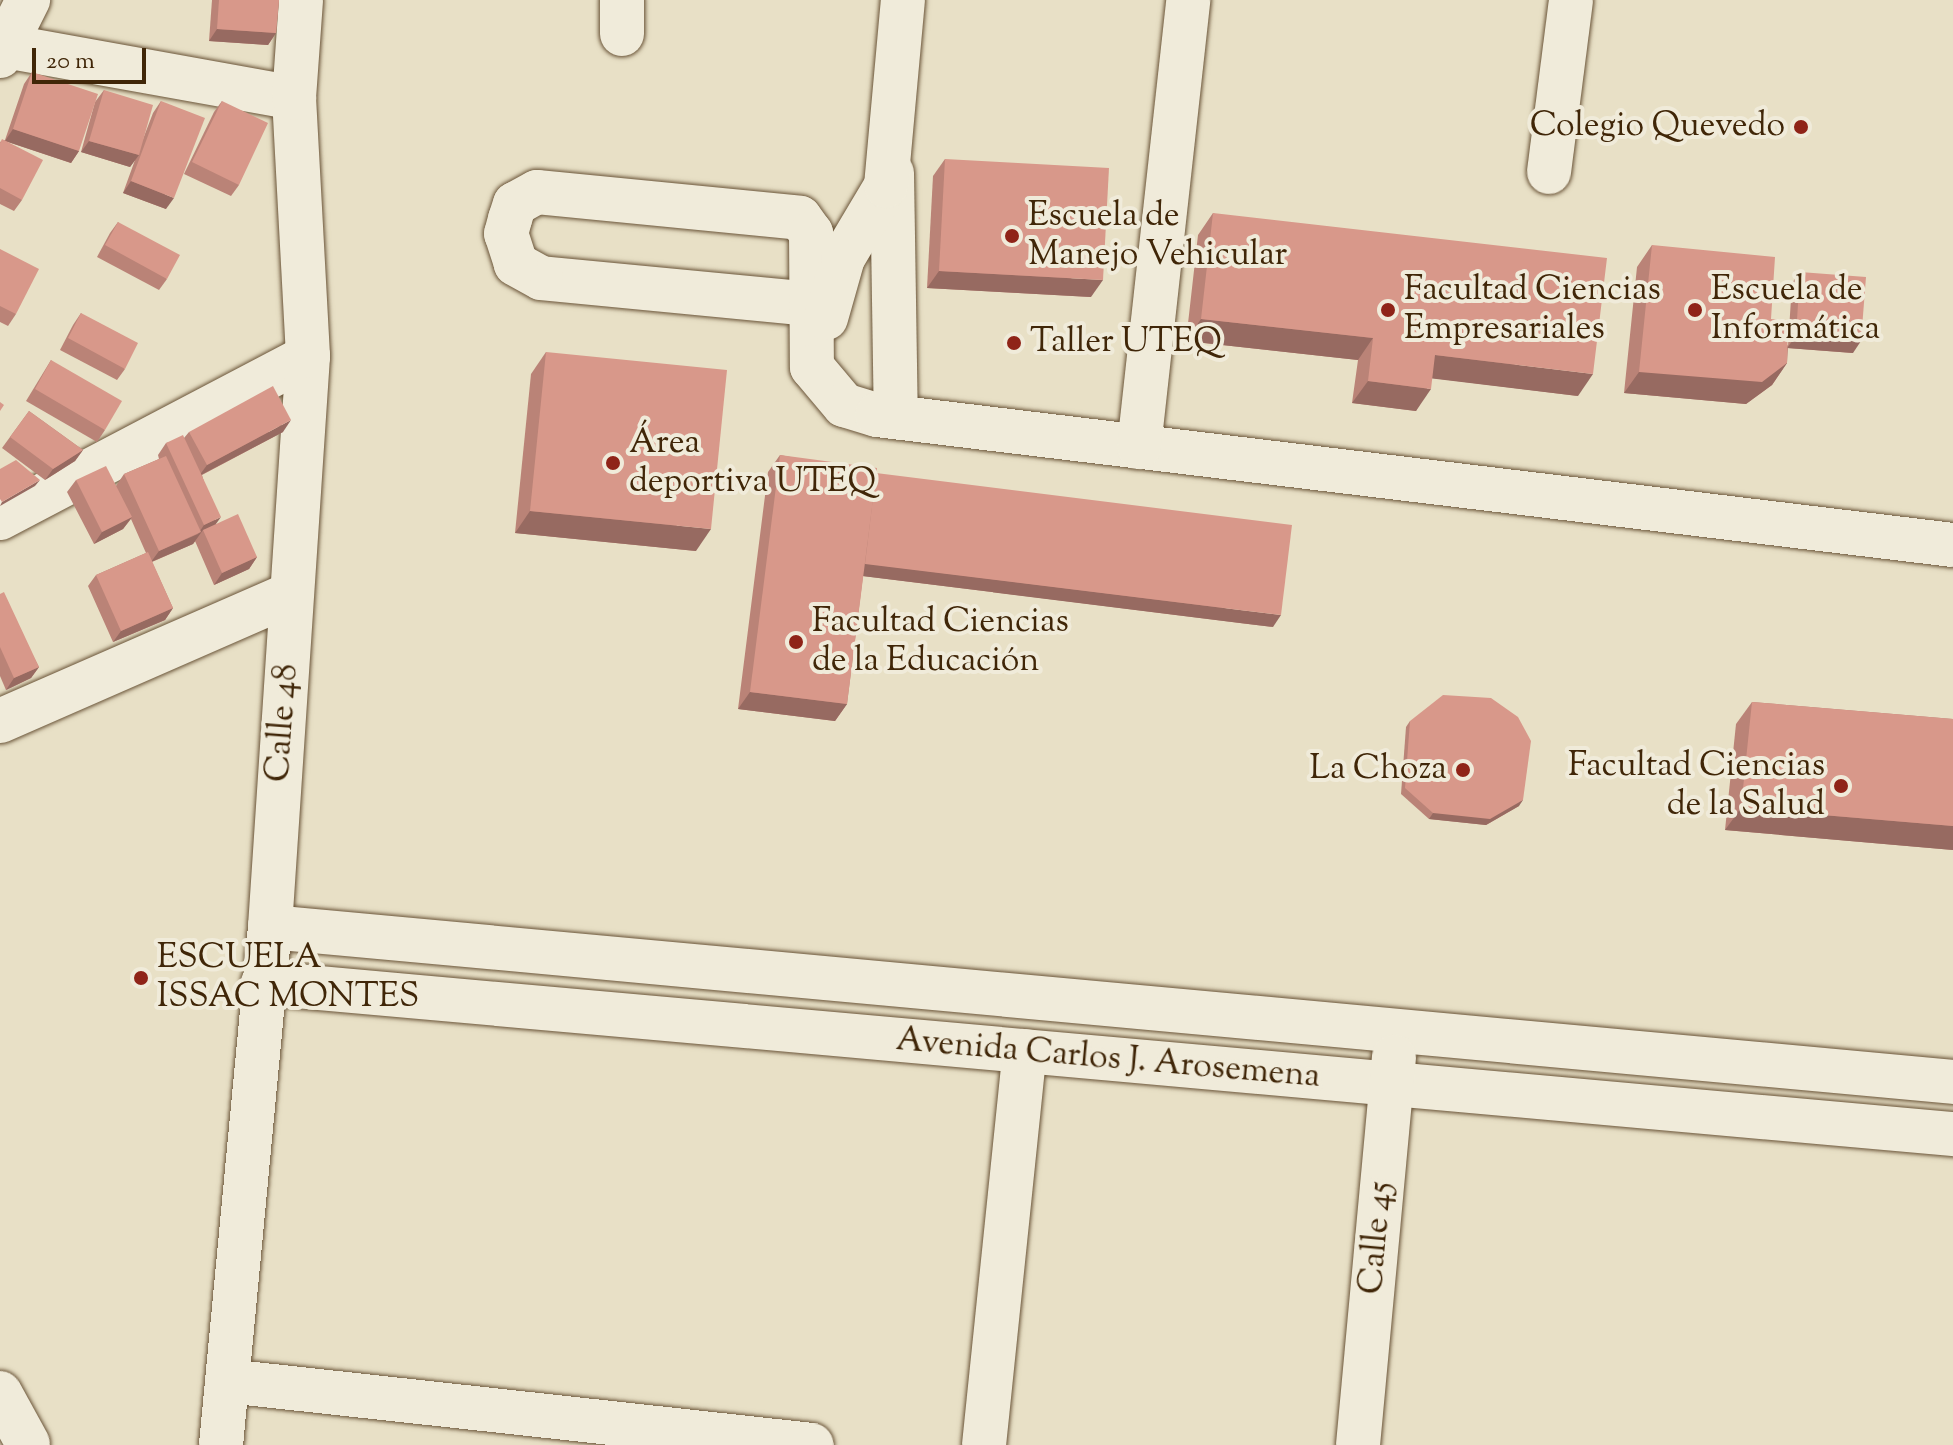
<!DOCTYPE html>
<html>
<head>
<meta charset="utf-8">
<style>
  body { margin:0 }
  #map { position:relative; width:1953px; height:1445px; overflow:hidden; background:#e8e0c6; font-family:"Sorts Mill Goudy",serif }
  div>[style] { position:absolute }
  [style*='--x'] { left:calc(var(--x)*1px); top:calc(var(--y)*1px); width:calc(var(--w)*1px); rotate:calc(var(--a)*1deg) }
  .roads { filter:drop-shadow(0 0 2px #6a5438) drop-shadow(0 0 2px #6a5438) }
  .minor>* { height:44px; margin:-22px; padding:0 22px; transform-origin:22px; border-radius:22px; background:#f0ebda }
  .wall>* { inset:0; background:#ba8377 }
  .shaded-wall>* { inset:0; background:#976a61 }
  .building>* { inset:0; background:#d8988a }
  .dots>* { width:22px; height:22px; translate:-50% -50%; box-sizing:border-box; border:4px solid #f0ebda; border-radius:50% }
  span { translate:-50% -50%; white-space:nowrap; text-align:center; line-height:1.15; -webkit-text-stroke:8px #f0ebda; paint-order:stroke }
  .poi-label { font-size:34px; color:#402608 }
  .right { translate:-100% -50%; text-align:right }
  .left { translate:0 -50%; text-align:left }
  .street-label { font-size:34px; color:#402608 }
  .scale { position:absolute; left:32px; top:48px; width:114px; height:36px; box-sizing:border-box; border:4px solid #402608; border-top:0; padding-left:10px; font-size:24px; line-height:28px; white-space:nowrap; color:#402608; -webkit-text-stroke:6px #f0ebda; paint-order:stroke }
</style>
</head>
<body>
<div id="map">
  <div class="roads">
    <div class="minor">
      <div style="--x:622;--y:34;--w:34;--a:-90"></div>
      <div style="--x:0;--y:45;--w:299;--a:10.2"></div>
      <div style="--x:0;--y:56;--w:63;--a:-63.4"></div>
      <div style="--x:1549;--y:172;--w:173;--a:-82.7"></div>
      <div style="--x:892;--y:173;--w:244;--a:89.1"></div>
      <div style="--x:811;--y:304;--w:271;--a:-174.5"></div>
      <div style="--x:541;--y:278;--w:29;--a:-151"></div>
      <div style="--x:516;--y:264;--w:32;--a:-108"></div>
      <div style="--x:506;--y:234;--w:16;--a:-75"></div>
      <div style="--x:510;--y:219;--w:16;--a:-72"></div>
      <div style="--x:515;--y:204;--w:25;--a:-29"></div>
      <div style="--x:537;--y:192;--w:264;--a:5.6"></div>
      <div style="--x:800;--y:218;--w:19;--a:54"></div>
      <div style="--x:811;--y:233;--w:134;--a:89.6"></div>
      <div style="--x:812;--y:367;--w:50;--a:49.9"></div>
      <div style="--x:844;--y:405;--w:34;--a:17"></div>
      <div style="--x:877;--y:415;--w:1084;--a:6.89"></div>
      <div style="--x:826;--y:318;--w:62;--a:-74.2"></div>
      <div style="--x:843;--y:258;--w:84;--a:-59.2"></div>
      <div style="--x:886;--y:186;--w:187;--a:-84.8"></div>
      <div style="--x:1139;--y:447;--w:450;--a:-83.7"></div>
      <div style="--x:0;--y:518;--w:348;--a:-27.7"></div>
      <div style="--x:0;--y:721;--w:318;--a:-23.6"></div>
      <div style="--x:270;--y:927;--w:1690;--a:5.26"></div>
      <div style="--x:263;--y:983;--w:1697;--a:5.11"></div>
      <div style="--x:227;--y:1381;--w:588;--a:6.24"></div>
      <div style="--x:0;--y:1393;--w:58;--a:61.2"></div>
      <div style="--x:221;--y:1445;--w:520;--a:-84.6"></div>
      <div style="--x:270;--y:927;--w:572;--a:-86.19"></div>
      <div style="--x:308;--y:356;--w:258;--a:-93.1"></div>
      <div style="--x:294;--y:98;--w:98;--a:-85.9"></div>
      <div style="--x:984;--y:1445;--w:396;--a:-84.1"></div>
      <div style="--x:1358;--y:1445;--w:390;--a:-84.7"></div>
    </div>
  </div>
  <div class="wall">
    <div style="clip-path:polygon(212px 0,279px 0,276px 33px,268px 45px,209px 41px)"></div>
    <div style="clip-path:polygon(32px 72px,79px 151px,71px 163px,8px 142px,22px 200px,14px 211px,0 204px,0 142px,5px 140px,24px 84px)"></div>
    <div style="clip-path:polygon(104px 90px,143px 139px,153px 113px,161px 101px,166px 209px,123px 193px,135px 160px,130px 167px,81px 152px,95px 102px)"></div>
    <div style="clip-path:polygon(222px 101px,239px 185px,231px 196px,184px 174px,214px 112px)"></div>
    <div style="clip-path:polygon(945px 159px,1091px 297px,927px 288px,933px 176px)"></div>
    <div style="clip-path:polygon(1213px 213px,1578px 396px,1432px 378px,1416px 411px,1352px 403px,1358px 360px,1186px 341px,1198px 235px)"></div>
    <div style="clip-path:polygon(118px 222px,167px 279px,159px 290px,97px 257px,110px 233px)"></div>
    <div style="clip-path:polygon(1652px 245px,1771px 319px,1788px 346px,1792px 283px,1800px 272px,1853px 353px,1788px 348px,1787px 363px,1772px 385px,1746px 404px,1624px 393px,1637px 267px)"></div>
    <div style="clip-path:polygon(0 249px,16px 314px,8px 326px,0 322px)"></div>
    <div style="clip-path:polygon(81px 313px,125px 369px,117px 380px,60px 350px,73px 325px)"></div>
    <div style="clip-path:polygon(546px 352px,696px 551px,515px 533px,531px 374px)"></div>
    <div style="clip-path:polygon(51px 360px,105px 430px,97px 442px,26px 401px)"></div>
    <div style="clip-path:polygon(29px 411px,83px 450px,75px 461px,45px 480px,2px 448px)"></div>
    <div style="clip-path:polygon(189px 432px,283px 432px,202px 475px,216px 524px,257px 557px,249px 569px,214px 585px,195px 541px,200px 535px,193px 544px,152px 562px,173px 608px,165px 620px,113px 642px,88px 586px,96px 575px,146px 553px,131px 519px,123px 529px,94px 544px,67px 492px,76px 480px,116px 486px,124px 474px,159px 459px,158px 455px,166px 443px,184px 438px)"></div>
    <div style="clip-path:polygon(780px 455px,876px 473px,1273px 627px,863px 576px,847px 704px,835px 721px,738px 709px,768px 472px)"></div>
    <div style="clip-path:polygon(0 594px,39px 667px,31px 678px,6px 690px,0 676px)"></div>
    <div style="clip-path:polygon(1752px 702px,1953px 719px,1953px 850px,1725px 830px,1736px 724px)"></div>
    <div style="clip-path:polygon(1410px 721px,1519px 806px,1486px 825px,1429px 819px,1401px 794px,1406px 727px)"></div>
  </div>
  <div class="shaded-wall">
    <div style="clip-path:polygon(217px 29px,276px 33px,268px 45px,209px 41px)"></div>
    <div style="clip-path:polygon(13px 129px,79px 151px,71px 163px,5px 141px)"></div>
    <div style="clip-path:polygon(89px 141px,139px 155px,130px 167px,81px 152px)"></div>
    <div style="clip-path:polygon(131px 181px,174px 198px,166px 209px,123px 193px)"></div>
    <div style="clip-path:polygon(939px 271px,1103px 280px,1091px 297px,927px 288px)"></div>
    <div style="clip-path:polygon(1201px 319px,1373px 338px,1358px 360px,1186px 341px)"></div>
    <div style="clip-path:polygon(1796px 336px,1861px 341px,1853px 353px,1787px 348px)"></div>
    <div style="clip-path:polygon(1435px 355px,1593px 374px,1578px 396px,1420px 377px)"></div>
    <div style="clip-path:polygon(1787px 363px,1772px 385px,1746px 404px,1624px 393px,1639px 372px)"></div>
    <div style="clip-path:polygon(1368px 381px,1431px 389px,1416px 411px,1352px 403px)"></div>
    <div style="clip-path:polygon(291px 420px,283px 432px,199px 476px,207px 465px)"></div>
    <div style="clip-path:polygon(83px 450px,75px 461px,45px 480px,53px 469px)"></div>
    <div style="clip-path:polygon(40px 480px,35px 486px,0 506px,2px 502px)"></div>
    <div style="clip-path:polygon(530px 511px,711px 529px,696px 551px,515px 533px)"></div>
    <div style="clip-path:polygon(132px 517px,123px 529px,94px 544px,102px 532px)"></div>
    <div style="clip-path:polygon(221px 517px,213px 528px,203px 530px,193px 544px,151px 562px,159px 551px,198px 534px,204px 525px)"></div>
    <div style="clip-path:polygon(257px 557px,249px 569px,214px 585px,222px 573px)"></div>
    <div style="clip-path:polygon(862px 563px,1281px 615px,1273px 627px,854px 575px)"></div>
    <div style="clip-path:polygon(173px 608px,165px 620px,113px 642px,121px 631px)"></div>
    <div style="clip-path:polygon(39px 667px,31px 678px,6px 690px,14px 678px)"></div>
    <div style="clip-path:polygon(750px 692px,847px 704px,835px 721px,738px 709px)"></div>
    <div style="clip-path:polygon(1523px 800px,1519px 806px,1486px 825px,1429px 819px,1433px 813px)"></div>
    <div style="clip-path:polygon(1741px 808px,1953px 826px,1953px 850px,1725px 830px)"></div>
  </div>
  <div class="building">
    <div style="clip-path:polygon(219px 0,279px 0,276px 33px,217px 29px)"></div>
    <div style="clip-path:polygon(32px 72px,98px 94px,79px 151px,13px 129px)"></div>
    <div style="clip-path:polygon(104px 90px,153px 105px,139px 155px,89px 141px)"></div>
    <div style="clip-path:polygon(161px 101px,205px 118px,174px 198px,131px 181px)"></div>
    <div style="clip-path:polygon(222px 101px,268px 123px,239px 185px,192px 162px)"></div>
    <div style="clip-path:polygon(2px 139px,43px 160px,22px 200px,0 188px,0 143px)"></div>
    <div style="clip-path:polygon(945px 159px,1109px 168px,1103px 280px,939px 271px)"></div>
    <div style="clip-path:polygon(1213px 213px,1607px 258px,1593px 374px,1435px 355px,1431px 389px,1368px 381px,1373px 338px,1201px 319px)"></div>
    <div style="clip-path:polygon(118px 222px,180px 255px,167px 279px,105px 245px)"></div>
    <div style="clip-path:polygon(1652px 245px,1775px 257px,1771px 319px,1788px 321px,1787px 363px,1762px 382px,1639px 372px)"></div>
    <div style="clip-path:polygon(0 249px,39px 269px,16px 314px,0 306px)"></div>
    <div style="clip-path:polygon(1800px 272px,1866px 277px,1861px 341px,1796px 336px)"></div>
    <div style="clip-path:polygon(81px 313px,138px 343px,125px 369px,68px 338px)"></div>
    <div style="clip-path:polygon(546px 352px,727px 370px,711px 529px,530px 511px)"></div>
    <div style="clip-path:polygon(51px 360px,122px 401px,105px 430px,35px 389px)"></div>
    <div style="clip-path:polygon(273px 386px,291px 420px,207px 465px,189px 432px)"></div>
    <div style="clip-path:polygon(0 402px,4px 405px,0 411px)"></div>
    <div style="clip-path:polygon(29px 411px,83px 450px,53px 469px,10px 437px)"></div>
    <div style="clip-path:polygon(183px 435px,221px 517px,204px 525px,166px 443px)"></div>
    <div style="clip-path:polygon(780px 455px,877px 468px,847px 704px,750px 692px)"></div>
    <div style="clip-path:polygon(166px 456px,201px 532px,159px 551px,124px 474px)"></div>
    <div style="clip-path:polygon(16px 460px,40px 480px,2px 502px,0 499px,0 469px)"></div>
    <div style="clip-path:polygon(106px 466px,132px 517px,102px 532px,76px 480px)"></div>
    <div style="clip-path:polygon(876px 473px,1292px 525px,1281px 615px,865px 564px)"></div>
    <div style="clip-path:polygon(238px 514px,257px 557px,222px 573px,203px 530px)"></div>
    <div style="clip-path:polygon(148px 552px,173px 608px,121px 631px,96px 575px)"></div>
    <div style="clip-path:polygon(4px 592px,39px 667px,14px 678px,0 647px,0 594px)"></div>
    <div style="clip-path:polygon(1443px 695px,1491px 698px,1518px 717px,1531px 741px,1523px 800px,1490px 819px,1433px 813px,1405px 788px,1410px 721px)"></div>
    <div style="clip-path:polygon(1752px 702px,1953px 719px,1953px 826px,1741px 808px)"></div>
  </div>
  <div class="dots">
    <div style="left:1801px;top:127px;background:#8f2418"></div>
    <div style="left:1012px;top:236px;background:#8f2418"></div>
    <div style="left:1388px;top:310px;background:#8f2418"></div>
    <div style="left:1695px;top:310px;background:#8f2418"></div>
    <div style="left:1014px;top:343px;background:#8f2418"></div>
    <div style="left:613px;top:463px;background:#8f2418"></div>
    <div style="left:796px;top:642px;background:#8f2418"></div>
    <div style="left:1463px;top:770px;background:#8f2418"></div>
    <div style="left:1841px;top:786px;background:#8f2418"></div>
    <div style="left:141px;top:978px;background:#8f2418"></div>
  </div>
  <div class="poi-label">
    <span class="right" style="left:1785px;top:127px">Colegio Quevedo</span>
    <span class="left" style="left:1028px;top:236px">Escuela de<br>Manejo Vehicular</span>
    <span class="left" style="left:1404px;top:310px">Facultad Ciencias<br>Empresariales</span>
    <span class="left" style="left:1711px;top:310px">Escuela de<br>Informática</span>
    <span class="left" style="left:1030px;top:343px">Taller UTEQ</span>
    <span class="left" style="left:629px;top:463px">Área<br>deportiva UTEQ</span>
    <span class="left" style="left:812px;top:642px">Facultad Ciencias<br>de la Educación</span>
    <span class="right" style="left:1825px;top:786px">Facultad Ciencias<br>de la Salud</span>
    <span class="right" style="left:1447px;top:770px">La Choza</span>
    <span class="left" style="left:157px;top:978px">ESCUELA<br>ISSAC MONTES</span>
  </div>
  <div class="street-label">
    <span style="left:283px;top:723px;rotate:-86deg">Calle 48</span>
    <span style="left:1108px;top:1059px;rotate:5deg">Avenida Carlos J. Arosemena</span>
    <span style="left:1377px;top:1238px;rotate:-85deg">Calle 45</span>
  </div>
  <div class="scale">20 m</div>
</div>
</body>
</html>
